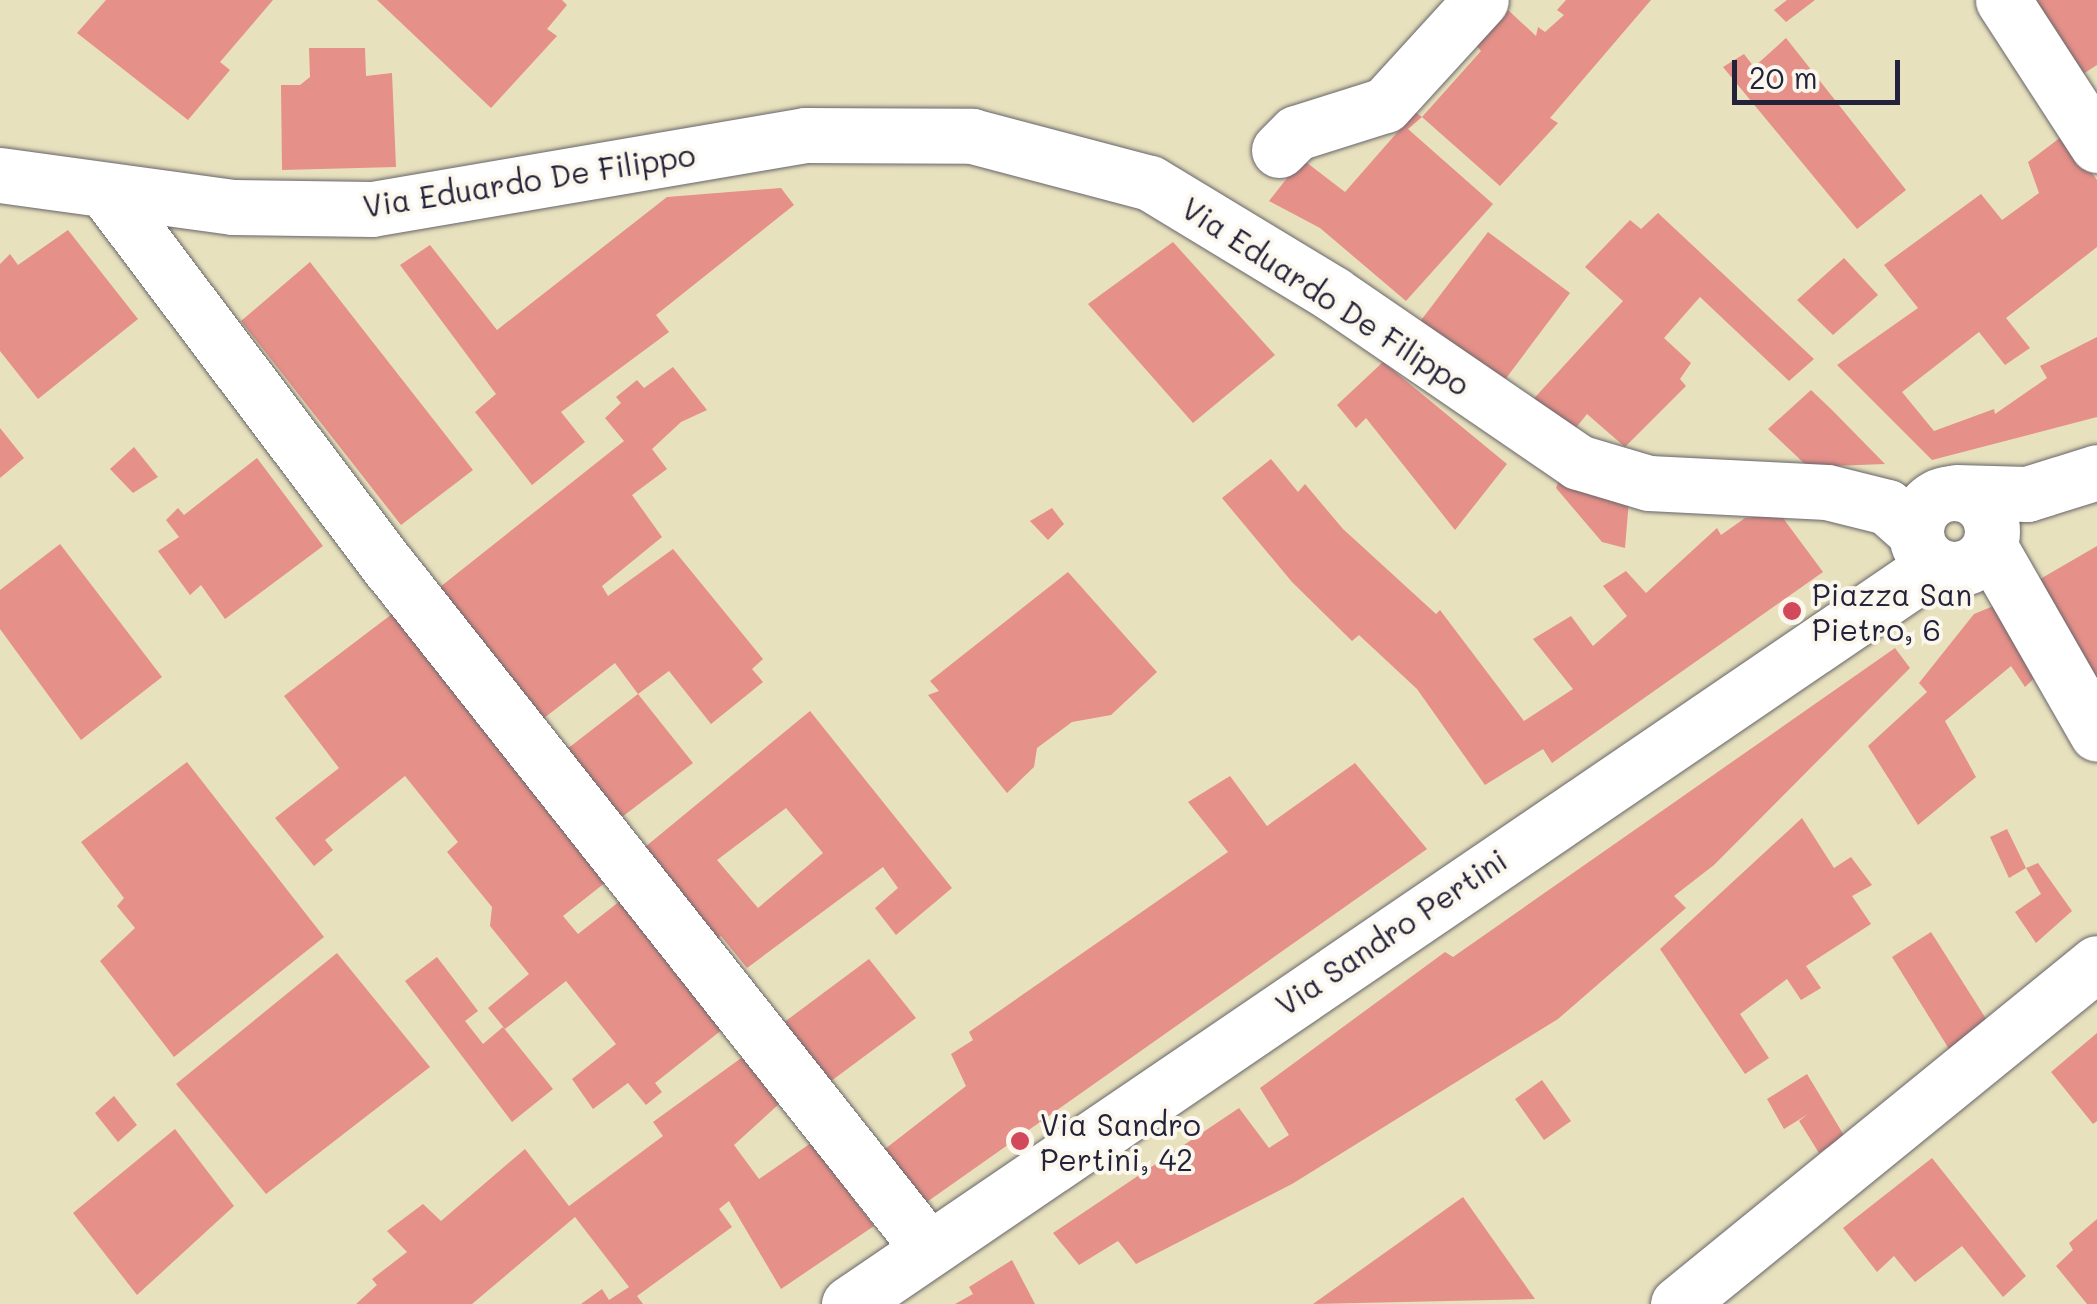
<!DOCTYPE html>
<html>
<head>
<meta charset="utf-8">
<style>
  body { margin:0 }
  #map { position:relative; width:2097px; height:1304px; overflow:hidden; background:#e8e1be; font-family:Mali,sans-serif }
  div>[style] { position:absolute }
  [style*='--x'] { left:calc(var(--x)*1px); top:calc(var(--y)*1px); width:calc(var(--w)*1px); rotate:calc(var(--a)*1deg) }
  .building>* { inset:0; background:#e59089 }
  .roads { filter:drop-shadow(0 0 2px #676569) drop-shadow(0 0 2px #676569) }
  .minor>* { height:55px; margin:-27.5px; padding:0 27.5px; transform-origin:27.5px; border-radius:27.5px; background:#fff }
  .minor>.ring { margin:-27.5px; padding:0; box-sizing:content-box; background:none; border:55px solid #fff; border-radius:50% }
  .dots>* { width:28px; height:28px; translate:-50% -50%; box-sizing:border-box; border:5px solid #fbf7ec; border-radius:50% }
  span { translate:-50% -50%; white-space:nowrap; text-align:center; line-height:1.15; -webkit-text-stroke:8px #fbf7ec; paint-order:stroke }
  .street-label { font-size:30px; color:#22223b }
  .poi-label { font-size:30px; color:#22223b }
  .left { translate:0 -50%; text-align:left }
  .scale { position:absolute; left:1732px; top:60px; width:168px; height:45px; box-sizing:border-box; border:5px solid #22223b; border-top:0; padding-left:12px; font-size:30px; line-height:35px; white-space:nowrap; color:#22223b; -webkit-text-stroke:8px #fbf7ec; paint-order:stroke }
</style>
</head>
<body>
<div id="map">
  <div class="building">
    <div style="clip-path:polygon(106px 0,273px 0,220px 62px,230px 70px,188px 120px,77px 33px)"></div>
    <div style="clip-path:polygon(377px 0,562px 0,567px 5px,547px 29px,557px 36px,491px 108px)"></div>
    <div style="clip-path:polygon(1566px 0,1651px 0,1550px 118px,1558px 123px,1500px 186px,1422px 117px,1408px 129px,1493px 204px,1406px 301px,1320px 228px,1269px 201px,1302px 159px,1345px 192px,1415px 112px,1422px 117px,1481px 51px,1476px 45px,1508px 10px,1536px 36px,1538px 27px,1545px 32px,1564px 15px,1557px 10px)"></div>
    <div style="clip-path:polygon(1787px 0,1815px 0,1786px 22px,1774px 10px)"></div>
    <div style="clip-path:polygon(2014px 0,2097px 0,2097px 65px,2069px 83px)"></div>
    <div style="clip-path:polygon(1786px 38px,1906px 190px,1857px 229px,1723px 67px,1744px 54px,1754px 67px)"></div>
    <div style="clip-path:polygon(309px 48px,365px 48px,366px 76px,392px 73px,396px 167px,282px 170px,281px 85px,300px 85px,310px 77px)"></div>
    <div style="clip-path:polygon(2065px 134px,2097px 180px,2097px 247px,2006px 318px,2030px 348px,2005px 365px,1979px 332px,1902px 392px,1934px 431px,1994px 409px,1995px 414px,2047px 378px,2040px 366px,2097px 337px,2097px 417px,1932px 460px,1837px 365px,1918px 308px,1884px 265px,1981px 194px,2002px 220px,2039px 193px,2028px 162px)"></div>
    <div style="clip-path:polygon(781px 188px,794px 205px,656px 315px,669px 332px,561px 412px,585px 442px,532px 485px,475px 412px,496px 394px,400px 265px,430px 245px,497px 330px,667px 197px)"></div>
    <div style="clip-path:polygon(1658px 213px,1814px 359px,1789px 381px,1700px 297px,1664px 338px,1691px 363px,1680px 379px,1686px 386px,1625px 447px,1587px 414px,1571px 434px,1528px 405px,1623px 301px,1585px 267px,1630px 220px,1641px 229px)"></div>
    <div style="clip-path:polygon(68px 230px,138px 319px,38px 399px,0 351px,0 264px,10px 254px,18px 265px)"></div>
    <div style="clip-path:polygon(1488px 232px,1570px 293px,1501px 385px,1419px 323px)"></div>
    <div style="clip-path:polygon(1173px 242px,1275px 355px,1193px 423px,1088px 304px)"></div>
    <div style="clip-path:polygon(1844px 258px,1878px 295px,1833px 335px,1797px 300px)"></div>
    <div style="clip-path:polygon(310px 262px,473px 470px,401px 525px,241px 321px)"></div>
    <div style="clip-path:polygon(1383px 362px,1507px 464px,1455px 530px,1366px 418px,1356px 428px,1337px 405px)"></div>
    <div style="clip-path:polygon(673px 367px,707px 410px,681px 422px,652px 449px,667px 469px,632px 495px,662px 537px,602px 586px,608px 596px,673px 549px,763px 659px,752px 669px,763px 682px,711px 724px,669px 671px,638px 694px,615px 663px,539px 722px,435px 591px,624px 441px,605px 418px,621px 403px,616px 397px,637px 380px,644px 388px)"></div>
    <div style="clip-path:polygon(1811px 390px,1832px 410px,1885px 464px,1808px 467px,1768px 429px)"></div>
    <div style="clip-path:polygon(0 428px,24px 458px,0 478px)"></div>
    <div style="clip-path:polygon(134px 447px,158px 477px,133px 493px,110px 469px)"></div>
    <div style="clip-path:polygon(257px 458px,323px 546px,225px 619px,201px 585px,190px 595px,158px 551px,179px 537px,166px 520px,178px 508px,184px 515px)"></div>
    <div style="clip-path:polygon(1271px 459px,1298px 492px,1305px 484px,1343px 529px,1436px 614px,1440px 610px,1524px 721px,1573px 689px,1533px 639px,1571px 616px,1593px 646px,1627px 616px,1603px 586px,1626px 571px,1646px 593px,1717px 528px,1721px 535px,1745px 518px,1780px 514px,1823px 572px,1552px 763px,1543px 749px,1485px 785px,1417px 689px,1359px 635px,1352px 641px,1292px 582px,1222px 498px)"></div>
    <div style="clip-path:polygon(1560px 478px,1629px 500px,1625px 548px,1602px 542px,1556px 488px)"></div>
    <div style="clip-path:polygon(1052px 508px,1064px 524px,1048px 540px,1030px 521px)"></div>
    <div style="clip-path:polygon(60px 544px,162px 677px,81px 740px,0 629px,0 590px)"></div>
    <div style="clip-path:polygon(2097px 546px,2097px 691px,2035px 582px)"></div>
    <div style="clip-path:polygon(1068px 572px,1157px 672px,1111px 715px,1072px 722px,1037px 748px,1034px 767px,1007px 793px,928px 695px,939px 691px,930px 681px)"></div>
    <div style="clip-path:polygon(2008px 600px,2043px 670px,2025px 687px,2011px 666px,1945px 721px,1976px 777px,1918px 825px,1868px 746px,1927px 692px,1919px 683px,1974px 614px)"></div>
    <div style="clip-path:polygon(392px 614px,606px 882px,563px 916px,578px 934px,620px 901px,723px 1029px,655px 1083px,662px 1092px,646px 1105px,628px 1083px,593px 1109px,572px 1079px,616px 1044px,566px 981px,505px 1029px,488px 1008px,529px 974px,490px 926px,492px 907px,447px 852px,458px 842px,405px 776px,325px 840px,333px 850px,314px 866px,275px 818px,339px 768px,284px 696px)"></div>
    <div style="clip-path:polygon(1895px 648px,1910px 668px,1714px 865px,1674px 896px,1686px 908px,1558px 1019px,1292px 1184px,1136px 1264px,1118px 1241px,1079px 1265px,1053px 1233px,1239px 1108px,1269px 1148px,1289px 1135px,1260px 1088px,1445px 952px,1453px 957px)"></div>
    <div style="clip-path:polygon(638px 694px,693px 763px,614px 823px,562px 753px)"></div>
    <div style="clip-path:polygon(evenodd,810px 711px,952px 888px,896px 935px,875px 908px,898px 888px,883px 867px,747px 968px,721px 936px,710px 945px,639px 852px,810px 711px,786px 808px,823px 853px,758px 908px,717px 860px,786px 808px)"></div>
    <div style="clip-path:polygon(187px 762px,324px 937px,174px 1057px,100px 961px,135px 928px,117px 906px,124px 898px,81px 842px)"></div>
    <div style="clip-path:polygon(1355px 763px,1427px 849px,924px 1204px,885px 1149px,966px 1086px,951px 1054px,973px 1040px,969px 1032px,1228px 852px,1188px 802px,1230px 776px,1267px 826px)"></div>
    <div style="clip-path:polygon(1802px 818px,1834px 868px,1851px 857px,1872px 885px,1852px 896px,1871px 924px,1806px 966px,1821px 988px,1801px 1000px,1787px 979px,1740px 1014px,1769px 1058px,1745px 1074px,1660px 949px)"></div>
    <div style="clip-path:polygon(2007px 829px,2026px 868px,2009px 878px,1990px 837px)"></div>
    <div style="clip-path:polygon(2038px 863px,2072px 911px,2036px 943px,2015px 912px,2041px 894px,2026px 868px)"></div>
    <div style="clip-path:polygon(1931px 932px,1995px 1033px,1957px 1062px,1892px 957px)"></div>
    <div style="clip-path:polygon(337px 953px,430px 1067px,266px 1194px,176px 1084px)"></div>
    <div style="clip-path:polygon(437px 957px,478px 1011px,465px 1021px,483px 1044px,503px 1027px,553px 1089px,512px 1122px,405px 981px)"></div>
    <div style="clip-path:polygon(869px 959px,916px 1018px,819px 1090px,775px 1029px)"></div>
    <div style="clip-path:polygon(2097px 1033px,2097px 1121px,2093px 1124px,2051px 1072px)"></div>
    <div style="clip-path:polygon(744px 1056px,779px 1104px,734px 1145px,759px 1179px,811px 1143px,874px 1226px,781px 1289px,729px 1201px,719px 1209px,732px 1227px,637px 1296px,643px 1304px,581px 1304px,602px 1289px,609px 1300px,629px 1287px,575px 1217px,472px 1304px,356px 1304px,377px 1285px,372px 1279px,407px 1252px,387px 1231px,423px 1204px,441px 1221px,525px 1149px,569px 1206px,663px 1136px,653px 1122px)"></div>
    <div style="clip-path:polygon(1807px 1074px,1845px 1137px,1819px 1153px,1799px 1121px,1808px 1114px,1784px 1129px,1767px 1099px)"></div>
    <div style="clip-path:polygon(1542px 1080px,1571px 1121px,1544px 1140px,1515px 1099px)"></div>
    <div style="clip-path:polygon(114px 1096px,137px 1125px,118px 1142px,95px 1113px)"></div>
    <div style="clip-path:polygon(175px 1129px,234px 1206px,137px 1295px,73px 1213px)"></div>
    <div style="clip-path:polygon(1932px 1158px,2026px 1276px,2003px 1297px,1962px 1246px,1915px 1282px,1894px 1256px,1877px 1272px,1843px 1228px)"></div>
    <div style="clip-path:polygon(1463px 1197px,1535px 1299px,1313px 1304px)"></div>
    <div style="clip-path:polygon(2097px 1219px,2097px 1304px,2087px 1304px,2056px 1266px,2073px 1250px,2069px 1243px)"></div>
    <div style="clip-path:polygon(1012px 1260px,1035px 1304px,955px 1304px,973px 1294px,969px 1287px)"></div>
  </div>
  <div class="roads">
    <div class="minor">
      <div style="--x:2003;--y:0;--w:173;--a:57"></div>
      <div style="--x:1279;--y:150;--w:24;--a:-45"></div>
      <div style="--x:1296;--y:133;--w:93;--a:-17.5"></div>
      <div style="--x:1385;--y:105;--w:142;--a:-47.6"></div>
      <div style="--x:0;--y:175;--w:235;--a:7.8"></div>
      <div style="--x:233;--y:207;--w:139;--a:0.8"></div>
      <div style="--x:372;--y:209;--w:439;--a:-9.7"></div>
      <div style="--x:805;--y:135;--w:167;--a:0.3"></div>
      <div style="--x:972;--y:136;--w:184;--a:14.8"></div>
      <div style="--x:1150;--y:183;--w:214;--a:31.2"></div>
      <div style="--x:1333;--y:294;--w:297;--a:34.4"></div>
      <div style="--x:1578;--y:462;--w:74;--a:16.5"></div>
      <div style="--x:1649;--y:483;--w:178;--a:2.9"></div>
      <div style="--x:1827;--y:492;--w:62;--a:14"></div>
      <div style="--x:1887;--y:507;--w:38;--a:42"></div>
      <div style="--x:107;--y:193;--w:470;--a:53"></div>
      <div style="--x:390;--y:568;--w:867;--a:51.65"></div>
      <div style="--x:1956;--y:492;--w:71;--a:1.6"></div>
      <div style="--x:2027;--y:494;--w:73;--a:-17.4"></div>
      <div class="ring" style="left:1916px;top:493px;width:21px;height:21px"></div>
      <div style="--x:1990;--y:547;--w:215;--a:60.2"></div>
      <div style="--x:849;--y:1304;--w:1314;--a:-34.23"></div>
      <div style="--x:1678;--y:1304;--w:540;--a:-39.14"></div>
    </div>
  </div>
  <div class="dots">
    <div style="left:1792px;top:611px;background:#d1495b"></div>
    <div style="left:1020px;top:1141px;background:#d1495b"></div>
  </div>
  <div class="street-label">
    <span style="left:529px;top:180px;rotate:-9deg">Via Eduardo De Filippo</span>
    <span style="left:1326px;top:296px;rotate:33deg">Via Eduardo De Filippo</span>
    <span style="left:1391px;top:932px;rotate:-34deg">Via Sandro Pertini</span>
  </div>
  <div class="poi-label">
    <span class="left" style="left:1812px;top:611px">Piazza San<br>Pietro, 6</span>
    <span class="left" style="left:1040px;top:1141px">Via Sandro<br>Pertini, 42</span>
  </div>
  <div class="scale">20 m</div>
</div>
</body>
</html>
